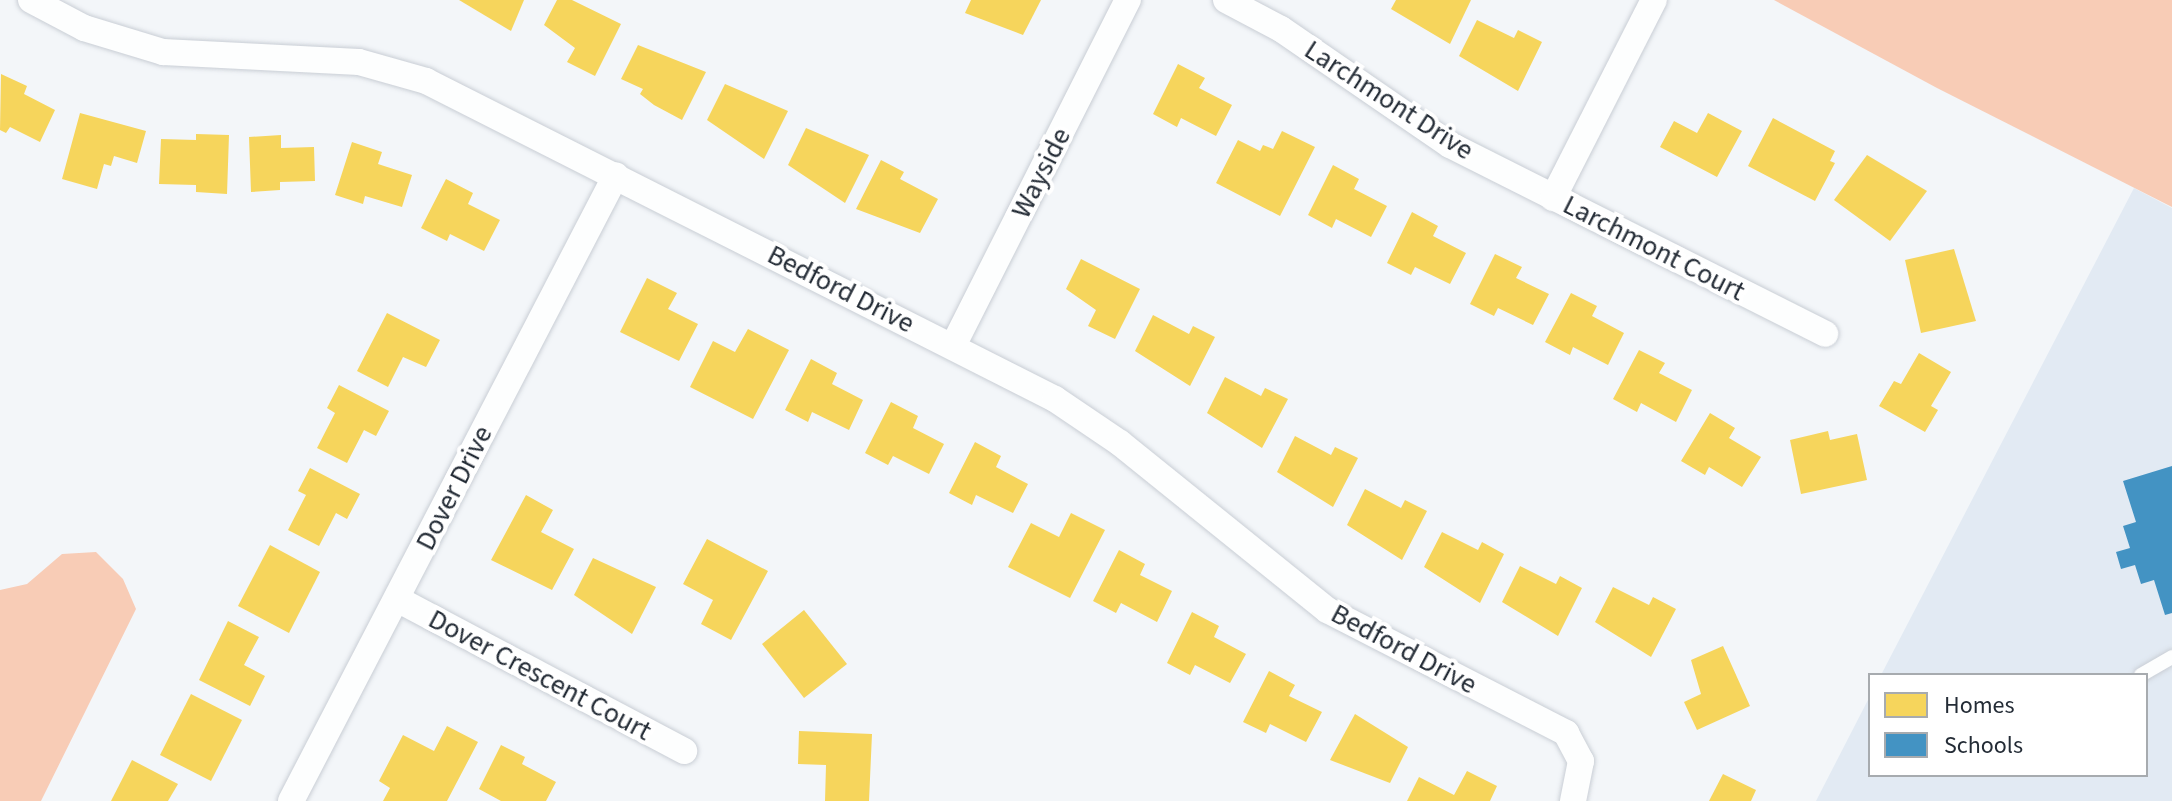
<!DOCTYPE html>
<html>
<head>
<meta charset="utf-8">
<style>
  body { margin:0 }
  #map { position:relative; width:2172px; height:801px; overflow:hidden; background:#f3f6f9; font-family:"Source Sans 3",sans-serif }
  div>[style] { position:absolute }
  [style*='--x'] { left:calc(var(--x)*1px); top:calc(var(--y)*1px); width:calc(var(--w)*1px); rotate:calc(var(--a)*1deg) }
  .built>* { inset:0; background:#e2eaf3 }
  .forest>* { inset:0; background:#f8ccb6 }
  .homes>* { inset:0; background:#f6d55c }
  .schools>* { inset:0; background:#4393c3 }
  .roads { filter:drop-shadow(0 0 2px #c9ced5) drop-shadow(0 0 2px #c9ced5) }
  .lane>* { height:14px; margin:-7px; padding:0 7px; transform-origin:7px; border-radius:7px; background:#fdfefe }
  .street>* { height:26px; margin:-13px; padding:0 13px; transform-origin:13px; border-radius:13px; background:#fdfefe }
  span { translate:-50% -50%; white-space:nowrap; text-align:center; line-height:1.15; -webkit-text-stroke:8px #fff; paint-order:stroke }
  .street-label { font-size:28px; color:#242c36 }
  .legend { position:absolute; left:1868px; top:673px; width:280px; height:104px; box-sizing:border-box; background:#fff; border:2px solid #a7abaf; margin:0; padding:10px 14px; list-style:none; font-size:24px; color:#242c36 }
  .legend li { display:flex; align-items:center; gap:16px; height:40px }
  .legend b { width:40px; border:2px solid #a7abaf }
</style>
</head>
<body>
<div id="map">
  <div class="built">
    <div style="clip-path:polygon(2134px 188px,2172px 208px,2172px 801px,1816px 801px,1870px 696px,1870px 775px,2146px 775px,2146px 675px,1881px 675px)"></div>
  </div>
  <div class="forest">
    <div style="clip-path:polygon(1774px 0,2172px 0,2172px 207px,1937px 88px)"></div>
    <div style="clip-path:polygon(96px 552px,123px 579px,136px 609px,41px 801px,0 801px,0 590px,27px 584px,62px 554px)"></div>
  </div>
  <div class="homes">
    <div style="clip-path:polygon(459px 0,524px 0,511px 31px)"></div>
    <div style="clip-path:polygon(557px 0,572px 0,621px 24px,595px 76px,567px 62px,575px 48px,544px 25px)"></div>
    <div style="clip-path:polygon(971px 0,1041px 0,1023px 35px,965px 13px)"></div>
    <div style="clip-path:polygon(1396px 0,1471px 0,1450px 44px,1391px 9px)"></div>
    <div style="clip-path:polygon(1477px 20px,1514px 38px,1518px 30px,1542px 42px,1518px 91px,1459px 56px)"></div>
    <div style="clip-path:polygon(638px 45px,706px 72px,682px 120px,654px 105px,640px 94px,643px 89px,621px 79px)"></div>
    <div style="clip-path:polygon(1178px 64px,1205px 78px,1199px 88px,1232px 105px,1216px 136px,1181px 118px,1177px 127px,1153px 114px)"></div>
    <div style="clip-path:polygon(1px 74px,27px 86px,24px 94px,55px 110px,40px 142px,10px 127px,6px 133px,0 130px)"></div>
    <div style="clip-path:polygon(725px 84px,788px 111px,764px 159px,707px 120px)"></div>
    <div style="clip-path:polygon(80px 113px,146px 131px,137px 163px,114px 156px,111px 166px,104px 164px,97px 189px,62px 179px)"></div>
    <div style="clip-path:polygon(1708px 113px,1742px 131px,1717px 177px,1660px 147px,1674px 121px,1697px 133px)"></div>
    <div style="clip-path:polygon(1773px 118px,1835px 151px,1830px 161px,1835px 163px,1815px 201px,1748px 166px)"></div>
    <div style="clip-path:polygon(806px 128px,869px 155px,845px 203px,788px 165px)"></div>
    <div style="clip-path:polygon(1282px 131px,1315px 147px,1280px 216px,1216px 183px,1238px 140px,1260px 151px,1263px 145px,1273px 149px)"></div>
    <div style="clip-path:polygon(196px 134px,229px 135px,227px 194px,196px 192px,196px 185px,159px 184px,161px 139px,196px 140px)"></div>
    <div style="clip-path:polygon(281px 135px,281px 148px,314px 147px,315px 181px,280px 182px,280px 190px,251px 192px,249px 137px)"></div>
    <div style="clip-path:polygon(352px 142px,382px 152px,378px 164px,412px 175px,402px 207px,365px 196px,363px 204px,335px 195px)"></div>
    <div style="clip-path:polygon(1867px 155px,1927px 191px,1890px 241px,1834px 200px)"></div>
    <div style="clip-path:polygon(881px 160px,904px 172px,900px 179px,938px 199px,920px 233px,856px 209px)"></div>
    <div style="clip-path:polygon(1333px 165px,1359px 179px,1354px 189px,1387px 206px,1371px 237px,1336px 219px,1332px 228px,1308px 215px)"></div>
    <div style="clip-path:polygon(446px 179px,473px 193px,468px 204px,500px 220px,484px 251px,450px 234px,447px 241px,421px 228px)"></div>
    <div style="clip-path:polygon(1412px 212px,1438px 226px,1433px 236px,1466px 253px,1450px 284px,1415px 267px,1411px 275px,1387px 263px)"></div>
    <div style="clip-path:polygon(1954px 249px,1976px 321px,1921px 333px,1905px 260px)"></div>
    <div style="clip-path:polygon(1495px 254px,1522px 267px,1516px 278px,1549px 294px,1533px 325px,1498px 308px,1494px 316px,1470px 304px)"></div>
    <div style="clip-path:polygon(1081px 259px,1140px 289px,1115px 339px,1088px 326px,1096px 310px,1066px 289px)"></div>
    <div style="clip-path:polygon(647px 278px,677px 293px,668px 309px,698px 324px,679px 361px,620px 332px)"></div>
    <div style="clip-path:polygon(1571px 293px,1597px 306px,1592px 316px,1624px 333px,1608px 365px,1573px 347px,1570px 355px,1545px 342px)"></div>
    <div style="clip-path:polygon(387px 313px,440px 340px,426px 367px,403px 357px,388px 387px,357px 371px)"></div>
    <div style="clip-path:polygon(1153px 315px,1189px 334px,1193px 326px,1215px 337px,1190px 386px,1135px 351px)"></div>
    <div style="clip-path:polygon(748px 329px,789px 350px,753px 419px,690px 387px,713px 341px,735px 352px)"></div>
    <div style="clip-path:polygon(1639px 350px,1665px 363px,1659px 373px,1692px 390px,1676px 422px,1641px 403px,1637px 412px,1613px 399px)"></div>
    <div style="clip-path:polygon(1919px 353px,1951px 372px,1931px 406px,1938px 410px,1925px 432px,1879px 406px,1894px 381px,1901px 384px)"></div>
    <div style="clip-path:polygon(811px 359px,837px 373px,832px 384px,863px 400px,849px 430px,812px 412px,808px 422px,785px 410px)"></div>
    <div style="clip-path:polygon(1225px 377px,1261px 396px,1265px 388px,1288px 399px,1262px 448px,1207px 413px)"></div>
    <div style="clip-path:polygon(339px 385px,389px 411px,376px 436px,364px 430px,347px 463px,317px 448px,335px 413px,327px 408px)"></div>
    <div style="clip-path:polygon(891px 402px,918px 416px,913px 428px,944px 444px,929px 474px,893px 456px,888px 465px,865px 453px)"></div>
    <div style="clip-path:polygon(1710px 413px,1735px 428px,1729px 438px,1761px 457px,1742px 487px,1709px 467px,1705px 475px,1681px 461px)"></div>
    <div style="clip-path:polygon(1828px 431px,1830px 440px,1857px 434px,1867px 480px,1801px 494px,1790px 440px)"></div>
    <div style="clip-path:polygon(1295px 436px,1331px 455px,1335px 447px,1358px 458px,1333px 507px,1277px 472px)"></div>
    <div style="clip-path:polygon(975px 442px,1001px 456px,996px 467px,1028px 484px,1013px 513px,976px 495px,972px 505px,949px 493px)"></div>
    <div style="clip-path:polygon(310px 468px,360px 494px,347px 519px,336px 513px,319px 546px,288px 530px,306px 495px,298px 491px)"></div>
    <div style="clip-path:polygon(1365px 489px,1401px 508px,1405px 500px,1427px 511px,1402px 560px,1347px 525px)"></div>
    <div style="clip-path:polygon(526px 495px,553px 510px,541px 532px,574px 549px,552px 590px,491px 560px)"></div>
    <div style="clip-path:polygon(1071px 513px,1105px 530px,1070px 598px,1008px 567px,1031px 523px,1059px 537px)"></div>
    <div style="clip-path:polygon(1442px 532px,1478px 550px,1482px 542px,1504px 554px,1480px 603px,1424px 567px)"></div>
    <div style="clip-path:polygon(707px 539px,768px 571px,731px 640px,701px 624px,713px 600px,683px 584px)"></div>
    <div style="clip-path:polygon(270px 545px,320px 572px,289px 633px,238px 606px)"></div>
    <div style="clip-path:polygon(1119px 550px,1145px 564px,1140px 575px,1172px 591px,1157px 622px,1121px 603px,1116px 613px,1093px 601px)"></div>
    <div style="clip-path:polygon(593px 558px,656px 587px,632px 634px,574px 595px)"></div>
    <div style="clip-path:polygon(1520px 566px,1556px 584px,1560px 576px,1582px 588px,1558px 636px,1502px 602px)"></div>
    <div style="clip-path:polygon(1613px 587px,1649px 605px,1653px 597px,1676px 609px,1651px 657px,1595px 622px)"></div>
    <div style="clip-path:polygon(804px 610px,847px 664px,804px 698px,762px 644px)"></div>
    <div style="clip-path:polygon(1192px 612px,1219px 626px,1214px 637px,1246px 654px,1230px 683px,1195px 665px,1190px 675px,1167px 663px)"></div>
    <div style="clip-path:polygon(228px 621px,259px 637px,244px 665px,265px 676px,250px 706px,199px 680px)"></div>
    <div style="clip-path:polygon(1723px 646px,1750px 706px,1697px 730px,1684px 702px,1701px 694px,1691px 660px)"></div>
    <div style="clip-path:polygon(1269px 671px,1295px 685px,1289px 696px,1322px 712px,1306px 742px,1270px 724px,1266px 733px,1243px 722px)"></div>
    <div style="clip-path:polygon(191px 694px,242px 720px,211px 781px,160px 755px)"></div>
    <div style="clip-path:polygon(1355px 714px,1408px 747px,1390px 783px,1330px 760px)"></div>
    <div style="clip-path:polygon(447px 726px,478px 742px,447px 801px,383px 801px,390px 788px,379px 781px,403px 735px,434px 751px)"></div>
    <div style="clip-path:polygon(799px 731px,872px 734px,869px 801px,825px 801px,826px 765px,798px 764px)"></div>
    <div style="clip-path:polygon(501px 745px,525px 757px,522px 764px,556px 782px,546px 801px,501px 801px,479px 789px)"></div>
    <div style="clip-path:polygon(132px 760px,178px 784px,168px 801px,111px 801px)"></div>
    <div style="clip-path:polygon(1467px 771px,1497px 786px,1490px 801px,1407px 801px,1419px 777px,1454px 795px)"></div>
    <div style="clip-path:polygon(1723px 774px,1756px 790px,1751px 801px,1709px 801px)"></div>
  </div>
  <div class="schools">
    <div style="clip-path:polygon(2172px 466px,2172px 613px,2165px 615px,2154px 580px,2141px 584px,2135px 565px,2121px 569px,2116px 552px,2130px 548px,2123px 526px,2136px 522px,2123px 481px)"></div>
  </div>
  <div class="roads">
    <div class="lane">
      <div style="--x:2141;--y:675;--w:36;--a:-30"></div>
    </div>
    <div class="street">
      <div style="--x:31;--y:0;--w:60;--a:27.8"></div>
      <div style="--x:84;--y:28;--w:83;--a:16.9"></div>
      <div style="--x:163;--y:52;--w:196;--a:2.9"></div>
      <div style="--x:359;--y:62;--w:70;--a:15.8"></div>
      <div style="--x:426;--y:81;--w:705;--a:26.82"></div>
      <div style="--x:1055;--y:399;--w:78;--a:34.1"></div>
      <div style="--x:1120;--y:443;--w:266;--a:38.9"></div>
      <div style="--x:1327;--y:610;--w:269;--a:27.2"></div>
      <div style="--x:1566;--y:733;--w:32;--a:62"></div>
      <div style="--x:1581;--y:761;--w:41;--a:101.3"></div>
      <div style="--x:1226;--y:0;--w:62;--a:27.8"></div>
      <div style="--x:1281;--y:29;--w:205;--a:34.5"></div>
      <div style="--x:1450;--y:145;--w:420;--a:26.7"></div>
      <div style="--x:1553;--y:198;--w:222;--a:-63"></div>
      <div style="--x:953;--y:346;--w:388;--a:-63.2"></div>
      <div style="--x:397;--y:599;--w:325;--a:27.9"></div>
      <div style="--x:291;--y:801;--w:705;--a:-62.56"></div>
    </div>
  </div>
  <div class="street-label">
    <span style="left:1389px;top:100px;rotate:33deg">Larchmont Drive</span>
    <span style="left:1041px;top:173px;rotate:-63deg">Wayside</span>
    <span style="left:1654px;top:248px;rotate:27deg">Larchmont Court</span>
    <span style="left:841px;top:289px;rotate:27deg">Bedford Drive</span>
    <span style="left:454px;top:488px;rotate:-63deg">Dover Drive</span>
    <span style="left:1404px;top:649px;rotate:28deg">Bedford Drive</span>
    <span style="left:540px;top:675px;rotate:28deg">Dover Crescent Court</span>
  </div>
  <ul class="legend">
  <li><b style="height:22px;background:#f6d55c"></b>Homes</li>
  <li><b style="height:22px;background:#4393c3"></b>Schools</li>
  </ul>
</div>
</body>
</html>
